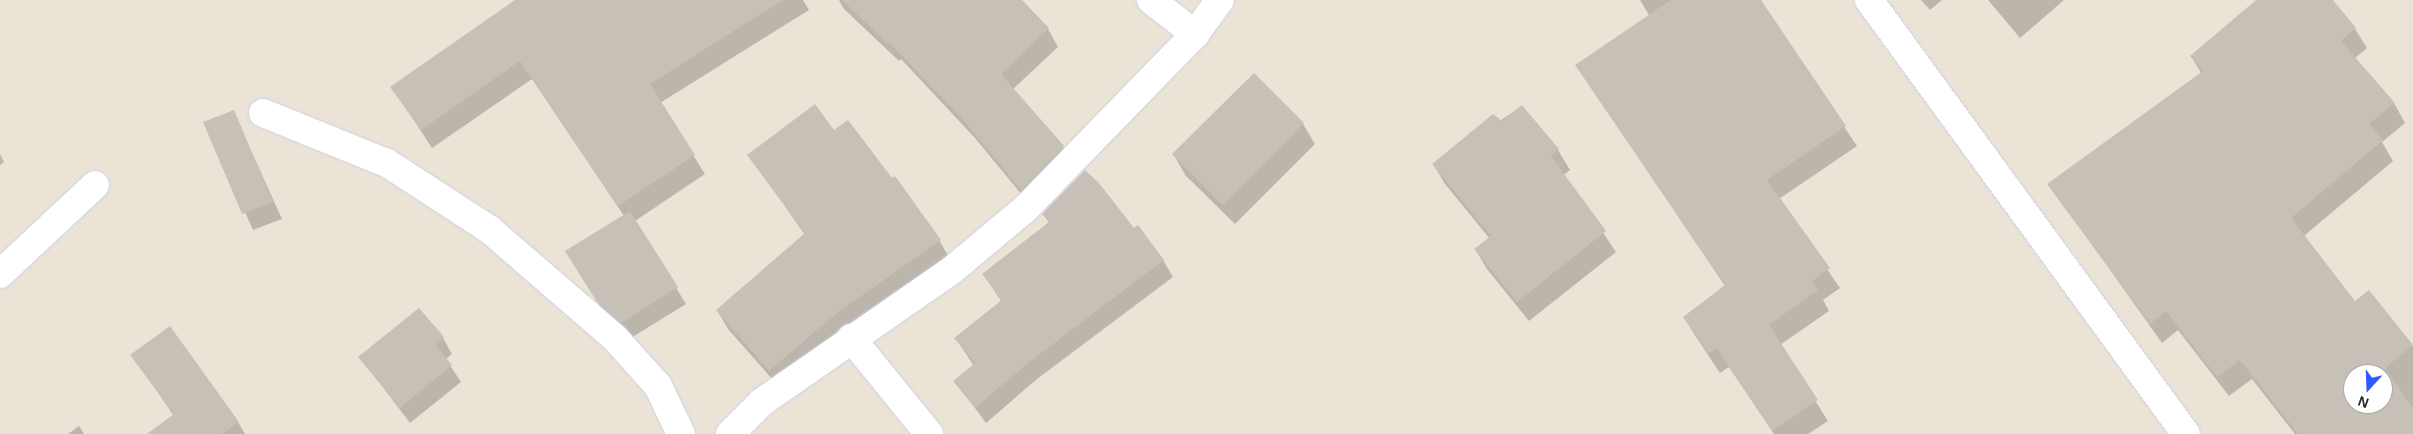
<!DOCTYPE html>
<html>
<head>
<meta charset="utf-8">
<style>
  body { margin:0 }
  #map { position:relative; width:2413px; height:434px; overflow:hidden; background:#ece3d7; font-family:Helvetica,sans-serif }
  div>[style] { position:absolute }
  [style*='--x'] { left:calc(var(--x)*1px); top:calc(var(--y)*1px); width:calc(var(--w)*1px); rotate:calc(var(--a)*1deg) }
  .shadow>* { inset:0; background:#0003 }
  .building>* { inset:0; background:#c7c0b7 }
  .roads { filter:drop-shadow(0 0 1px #ccd1e3) drop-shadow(0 0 1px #ccd1e3) }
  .street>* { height:28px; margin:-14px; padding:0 14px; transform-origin:14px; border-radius:14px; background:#fff }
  span { translate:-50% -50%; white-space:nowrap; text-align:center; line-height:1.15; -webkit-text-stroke:4px #fff; paint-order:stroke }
  .north { position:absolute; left:2343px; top:364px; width:50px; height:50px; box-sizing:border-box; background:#fff; border:1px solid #a9a9a9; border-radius:50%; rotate:200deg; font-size:14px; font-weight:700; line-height:20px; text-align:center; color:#282828 }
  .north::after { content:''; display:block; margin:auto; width:18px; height:22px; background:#3257ff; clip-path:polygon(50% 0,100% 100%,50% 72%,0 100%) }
</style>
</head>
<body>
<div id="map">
  <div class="shadow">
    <div style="clip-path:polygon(517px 0,803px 0,809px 10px,660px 103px,705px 174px,635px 221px,686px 304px,631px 338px,608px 318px,576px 268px,624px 216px,532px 79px,432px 148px,392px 87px)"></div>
    <div style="clip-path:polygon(839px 0,1020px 0,1048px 29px,1058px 47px,1013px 89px,1063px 147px,1073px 165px,1032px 207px,975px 138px,901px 59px,899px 61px,844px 9px)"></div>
    <div style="clip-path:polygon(1640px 0,1759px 0,1857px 146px,1779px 199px,1840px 288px,1823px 300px,1829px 311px,1780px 345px,1828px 421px,1808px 434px,1774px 434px,1729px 367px,1720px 373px,1696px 337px,1684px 317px,1725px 286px,1576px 65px,1652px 20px)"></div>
    <div style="clip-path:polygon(1921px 0,1942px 0,1930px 10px)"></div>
    <div style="clip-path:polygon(1988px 0,2064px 0,2020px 38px)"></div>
    <div style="clip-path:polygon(evenodd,2258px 0,2331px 0,2355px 29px,2367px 48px,2355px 58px,2394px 103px,2405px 123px,2382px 142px,2393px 161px,2304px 236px,2355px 303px,2368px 292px,2413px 347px,2413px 434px,2295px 434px,2252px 379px,2229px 396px,2178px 330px,2162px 343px,2049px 184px,2201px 73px,2191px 56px,2258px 0,2353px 374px,2383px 374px,2383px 404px,2353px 404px,2353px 374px)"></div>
    <div style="clip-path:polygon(1254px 75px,1303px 124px,1315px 144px,1235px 224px,1185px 175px,1174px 155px)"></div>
    <div style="clip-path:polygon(1521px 107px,1558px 150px,1570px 170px,1564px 175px,1616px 252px,1529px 321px,1487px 269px,1475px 249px,1490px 239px,1445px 184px,1433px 164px)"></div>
    <div style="clip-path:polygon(233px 111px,282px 219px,253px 230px,205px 123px)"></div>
    <div style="clip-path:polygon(834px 132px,939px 240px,950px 259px,781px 389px,728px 329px,717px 310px,805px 235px,749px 155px)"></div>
    <div style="clip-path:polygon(0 154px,4px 162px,0 165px)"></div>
    <div style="clip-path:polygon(1044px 214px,1134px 230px,1163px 260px,1173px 277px,1037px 379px,986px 423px,955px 381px,974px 366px,956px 339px,1002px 302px,983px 274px,1049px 223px)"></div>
    <div style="clip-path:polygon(443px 338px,452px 354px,446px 359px,461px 382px,410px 423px,360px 357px)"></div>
    <div style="clip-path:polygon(132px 355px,238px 422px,245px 434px,149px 434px,174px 416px)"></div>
    <div style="clip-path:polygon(79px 426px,84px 434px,68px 434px)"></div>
  </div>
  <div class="building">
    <div style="clip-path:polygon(515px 0,783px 0,650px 84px,695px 155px,618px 206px,520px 61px,421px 130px,390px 87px)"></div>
    <div style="clip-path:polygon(842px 0,1022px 0,1049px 28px,1001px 74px,1064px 146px,1021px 190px,963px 120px,890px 43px,888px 44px)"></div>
    <div style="clip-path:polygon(1671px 0,1761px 0,1846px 126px,1767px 180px,1830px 268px,1812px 281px,1818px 290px,1769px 325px,1818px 400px,1772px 431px,1717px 348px,1708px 354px,1683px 317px,1725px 285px,1575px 65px)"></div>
    <div style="clip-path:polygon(evenodd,2256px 0,2333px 0,2356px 28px,2341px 41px,2395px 103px,2369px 124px,2383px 140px,2291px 218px,2355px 301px,2369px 290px,2413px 345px,2385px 368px,2413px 408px,2413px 434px,2298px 434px,2240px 360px,2217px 377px,2166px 311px,2150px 324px,2047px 184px,2203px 71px,2190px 56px,2256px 0,2353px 374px,2383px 374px,2383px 404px,2353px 404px,2353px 374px)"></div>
    <div style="clip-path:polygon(1254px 73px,1304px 123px,1223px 205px,1172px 154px)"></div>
    <div style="clip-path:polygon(815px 104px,834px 130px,848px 120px,892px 178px,895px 176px,941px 240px,838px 312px,769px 371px,716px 310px,805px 233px,747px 155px)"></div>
    <div style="clip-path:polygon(1522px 105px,1559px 149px,1551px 156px,1606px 231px,1517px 302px,1474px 249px,1491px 236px,1432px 164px,1493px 114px,1502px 121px)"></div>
    <div style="clip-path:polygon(234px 110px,273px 202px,242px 214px,203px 122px)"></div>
    <div style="clip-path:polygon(1085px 170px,1099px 183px,1134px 228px,1138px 225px,1164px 260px,1028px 363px,975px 408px,953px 381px,975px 363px,954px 338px,1002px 300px,982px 274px,1049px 222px,1042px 214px)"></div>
    <div style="clip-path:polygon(630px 211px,678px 287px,621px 323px,597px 302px,565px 251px)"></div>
    <div style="clip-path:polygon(419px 308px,444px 337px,435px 345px,452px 365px,400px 408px,358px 357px)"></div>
    <div style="clip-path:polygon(170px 326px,239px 422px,222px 434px,147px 434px,174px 414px,130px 355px)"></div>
  </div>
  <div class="roads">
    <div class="street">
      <div style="--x:1151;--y:0;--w:56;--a:37.7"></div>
      <div style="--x:1869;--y:0;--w:537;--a:53.86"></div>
      <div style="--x:263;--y:113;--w:134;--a:22"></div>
      <div style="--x:387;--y:163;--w:123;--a:33"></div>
      <div style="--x:490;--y:230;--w:165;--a:40.8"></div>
      <div style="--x:615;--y:338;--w:64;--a:48.1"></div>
      <div style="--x:658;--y:386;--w:53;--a:64.4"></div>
      <div style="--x:0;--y:274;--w:130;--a:-43.1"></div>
      <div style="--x:851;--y:338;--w:124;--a:50.9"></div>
      <div style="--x:730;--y:434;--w:45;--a:-45"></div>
      <div style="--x:762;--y:402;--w:231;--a:-34.8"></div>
      <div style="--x:952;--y:270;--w:95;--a:-39.9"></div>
      <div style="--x:1025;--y:209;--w:244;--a:-45.8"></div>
      <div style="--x:1195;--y:34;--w:42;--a:-53.7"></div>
    </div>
  </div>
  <div class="north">N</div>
</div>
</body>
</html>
